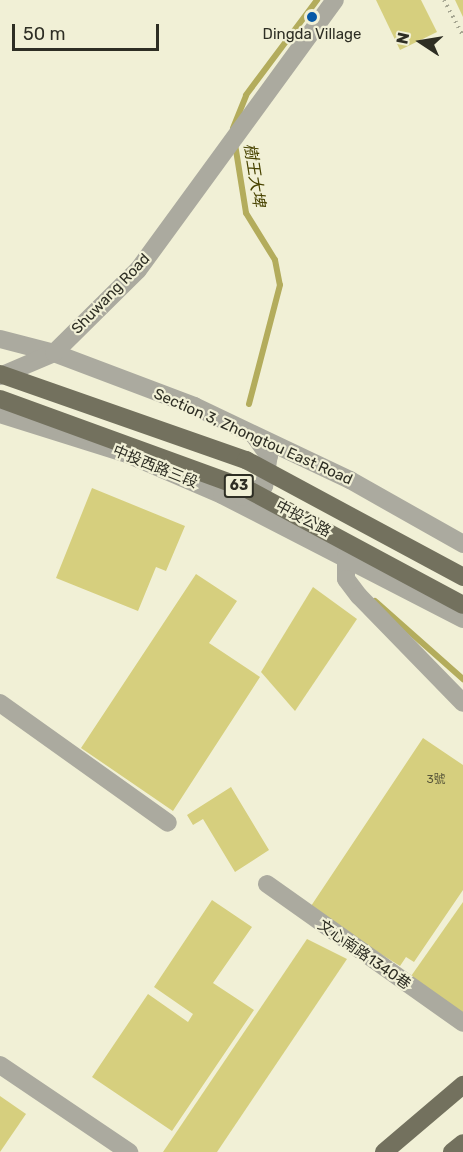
<!DOCTYPE html>
<html>
<head>
<meta charset="utf-8">
<style>
  body { margin:0 }
  #map { position:relative; width:463px; height:1152px; overflow:hidden; background:#f1f0d6; font-family:Rubik,"Noto Sans TC",sans-serif }
  div>[style] { position:absolute }
  [style*='--x'] { left:calc(var(--x)*1px); top:calc(var(--y)*1px); width:calc(var(--w)*1px); rotate:calc(var(--a)*1deg) }
  .stream>* { height:6px; margin:-3px; padding:0 3px; transform-origin:3px; border-radius:3px; background:#b3ac5c }
  .building>* { inset:0; background:#d6cf7e }
  .path>* { height:4px; margin-top:-2px; transform-origin:0; background:repeating-linear-gradient(90deg,#a6a692 0 1.5px,transparent 0 6px) }
  .minor>* { height:18px; margin:-9px; padding:0 9px; transform-origin:9px; border-radius:9px; background:#abaa9f }
  .major>* { height:18px; margin:-9px; padding:0 9px; transform-origin:9px; border-radius:9px; background:#73715e }
  .dots>* { width:16px; height:16px; translate:-50% -50%; box-sizing:border-box; border:3px solid #f1f0d6; border-radius:50% }
  span { translate:-50% -50%; white-space:nowrap; text-align:center; line-height:1.15; -webkit-text-stroke:4.5px #f1f0d6; paint-order:stroke }
  .number-label { font-size:12px; color:#58563a }
  .number-label span { -webkit-text-stroke-width:0 }
  .shield-label span { padding:2px 4px; background:#f1f0d6; border:2px solid; border-radius:4px; -webkit-text-stroke-width:0 }
  .shield-label { font-size:14px; color:#2e2e24; font-weight:700 }
  .poi-label { font-size:15px; color:#2e2e24 }
  .street-label { font-size:15px; color:#2e2e24 }
  .water-label { font-size:16px; color:#484300; font-style:italic }
  .north { position:absolute; left:391px; top:12px; width:60px; height:60px; -webkit-text-stroke:4px #f1f0d6; paint-order:stroke; rotate:282deg; font-size:16px; font-weight:700; line-height:24px; text-align:center; color:#2e2e24 }
  .north::after { content:''; display:block; margin:auto; width:21px; height:27px; background:#2e2e24; clip-path:polygon(50% 0,100% 100%,50% 72%,0 100%) }
  .scale { position:absolute; left:12px; top:24px; width:147px; height:27px; box-sizing:border-box; border:3px solid #2e2e24; border-top:0; padding-left:8px; font-size:18px; line-height:21px; white-space:nowrap; color:#2e2e24; -webkit-text-stroke:4px #f1f0d6; paint-order:stroke }
</style>
</head>
<body>
<div id="map">
  <div class="stream">
    <div style="--x:233;--y:128;--w:35;--a:-68"></div>
    <div style="--x:246;--y:95;--w:119;--a:-53.2"></div>
    <div style="--x:235;--y:144;--w:70;--a:80.9"></div>
    <div style="--x:246;--y:213;--w:55;--a:58.3"></div>
    <div style="--x:275;--y:260;--w:25;--a:79"></div>
    <div style="--x:280;--y:285;--w:123;--a:104.6"></div>
    <div style="--x:375;--y:601;--w:118;--a:41.6"></div>
  </div>
  <div class="building">
    <div style="clip-path:polygon(376px 0,421px 0,437px 32px,400px 50px)"></div>
    <div style="clip-path:polygon(455px 0,463px 0,463px 17px)"></div>
    <div style="clip-path:polygon(92px 488px,185px 526px,166px 571px,156px 567px,138px 611px,56px 578px)"></div>
    <div style="clip-path:polygon(196px 574px,237px 601px,209px 643px,260px 677px,173px 811px,81px 748px)"></div>
    <div style="clip-path:polygon(313px 587px,357px 619px,295px 711px,261px 672px)"></div>
    <div style="clip-path:polygon(423px 738px,463px 765px,463px 890px,414px 962px,406px 957px,400px 966px,309px 909px)"></div>
    <div style="clip-path:polygon(231px 787px,269px 850px,235px 872px,203px 819px,193px 825px,187px 815px)"></div>
    <div style="clip-path:polygon(212px 900px,252px 927px,213px 983px,254px 1010px,172px 1131px,92px 1077px,148px 994px,188px 1022px,193px 1014px,154px 987px)"></div>
    <div style="clip-path:polygon(463px 902px,463px 1017px,409px 979px)"></div>
    <div style="clip-path:polygon(307px 939px,347px 959px,217px 1152px,163px 1152px)"></div>
    <div style="clip-path:polygon(0 1096px,26px 1114px,0 1152px)"></div>
  </div>
  <div class="path">
    <div style="--x:444;--y:0;--w:40;--a:62"></div>
  </div>
  <div class="minor">
    <div style="--x:0;--y:339;--w:56;--a:14.5"></div>
    <div style="--x:54;--y:353;--w:150;--a:20.7"></div>
    <div style="--x:194;--y:406;--w:173;--a:25.4"></div>
    <div style="--x:350;--y:480;--w:130;--a:29.5"></div>
    <div style="--x:0;--y:376;--w:59;--a:-23.1"></div>
    <div style="--x:54;--y:353;--w:118;--a:-44.7"></div>
    <div style="--x:138;--y:270;--w:334;--a:-53.9"></div>
    <div style="--x:0;--y:414;--w:133;--a:17.5"></div>
    <div style="--x:127;--y:454;--w:103;--a:23.3"></div>
    <div style="--x:222;--y:495;--w:271;--a:27.2"></div>
    <div style="--x:242;--y:497;--w:25;--a:-27"></div>
    <div style="--x:264;--y:486;--w:30;--a:-81"></div>
    <div style="--x:269;--y:456;--w:26;--a:-126"></div>
    <div style="--x:346;--y:556;--w:23;--a:90"></div>
    <div style="--x:346;--y:579;--w:21;--a:53"></div>
    <div style="--x:359;--y:596;--w:149;--a:45.8"></div>
    <div style="--x:0;--y:703;--w:206;--a:35.5"></div>
    <div style="--x:267;--y:884;--w:240;--a:35.3"></div>
    <div style="--x:0;--y:1065;--w:156;--a:34"></div>
  </div>
  <div class="major">
    <div style="--x:0;--y:374;--w:261;--a:19.3"></div>
    <div style="--x:246;--y:460;--w:247;--a:28.3"></div>
    <div style="--x:0;--y:399;--w:261;--a:20"></div>
    <div style="--x:245;--y:488;--w:247;--a:28.2"></div>
    <div style="--x:384;--y:1152;--w:104;--a:-40.3"></div>
    <div style="--x:452;--y:1152;--w:14;--a:-39"></div>
  </div>
  <div class="dots">
    <div style="left:312px;top:17px;background:#0659a7"></div>
  </div>
  <div class="number-label">
    <span style="left:436px;top:780px">3號</span>
  </div>
  <div class="shield-label">
    <span style="left:239px;top:486px">63</span>
  </div>
  <div class="poi-label">
    <span style="left:312px;top:35px">Dingda Village</span>
  </div>
  <div class="street-label">
    <span style="left:111px;top:294px;rotate:-46deg">Shuwang Road</span>
    <span style="left:253px;top:437px;rotate:24deg">Section 3, Zhongtou East Road</span>
    <span style="left:155px;top:467px;rotate:22deg">中投西路三段</span>
    <span style="left:303px;top:519px;rotate:28deg">中投公路</span>
    <span style="left:364px;top:955px;rotate:35deg">文心南路1340巷</span>
  </div>
  <div class="water-label">
    <span style="left:254px;top:175px;rotate:81deg">樹王大埤</span>
  </div>
  <div class="north">N</div>
  <div class="scale">50 m</div>
</div>
</body>
</html>
